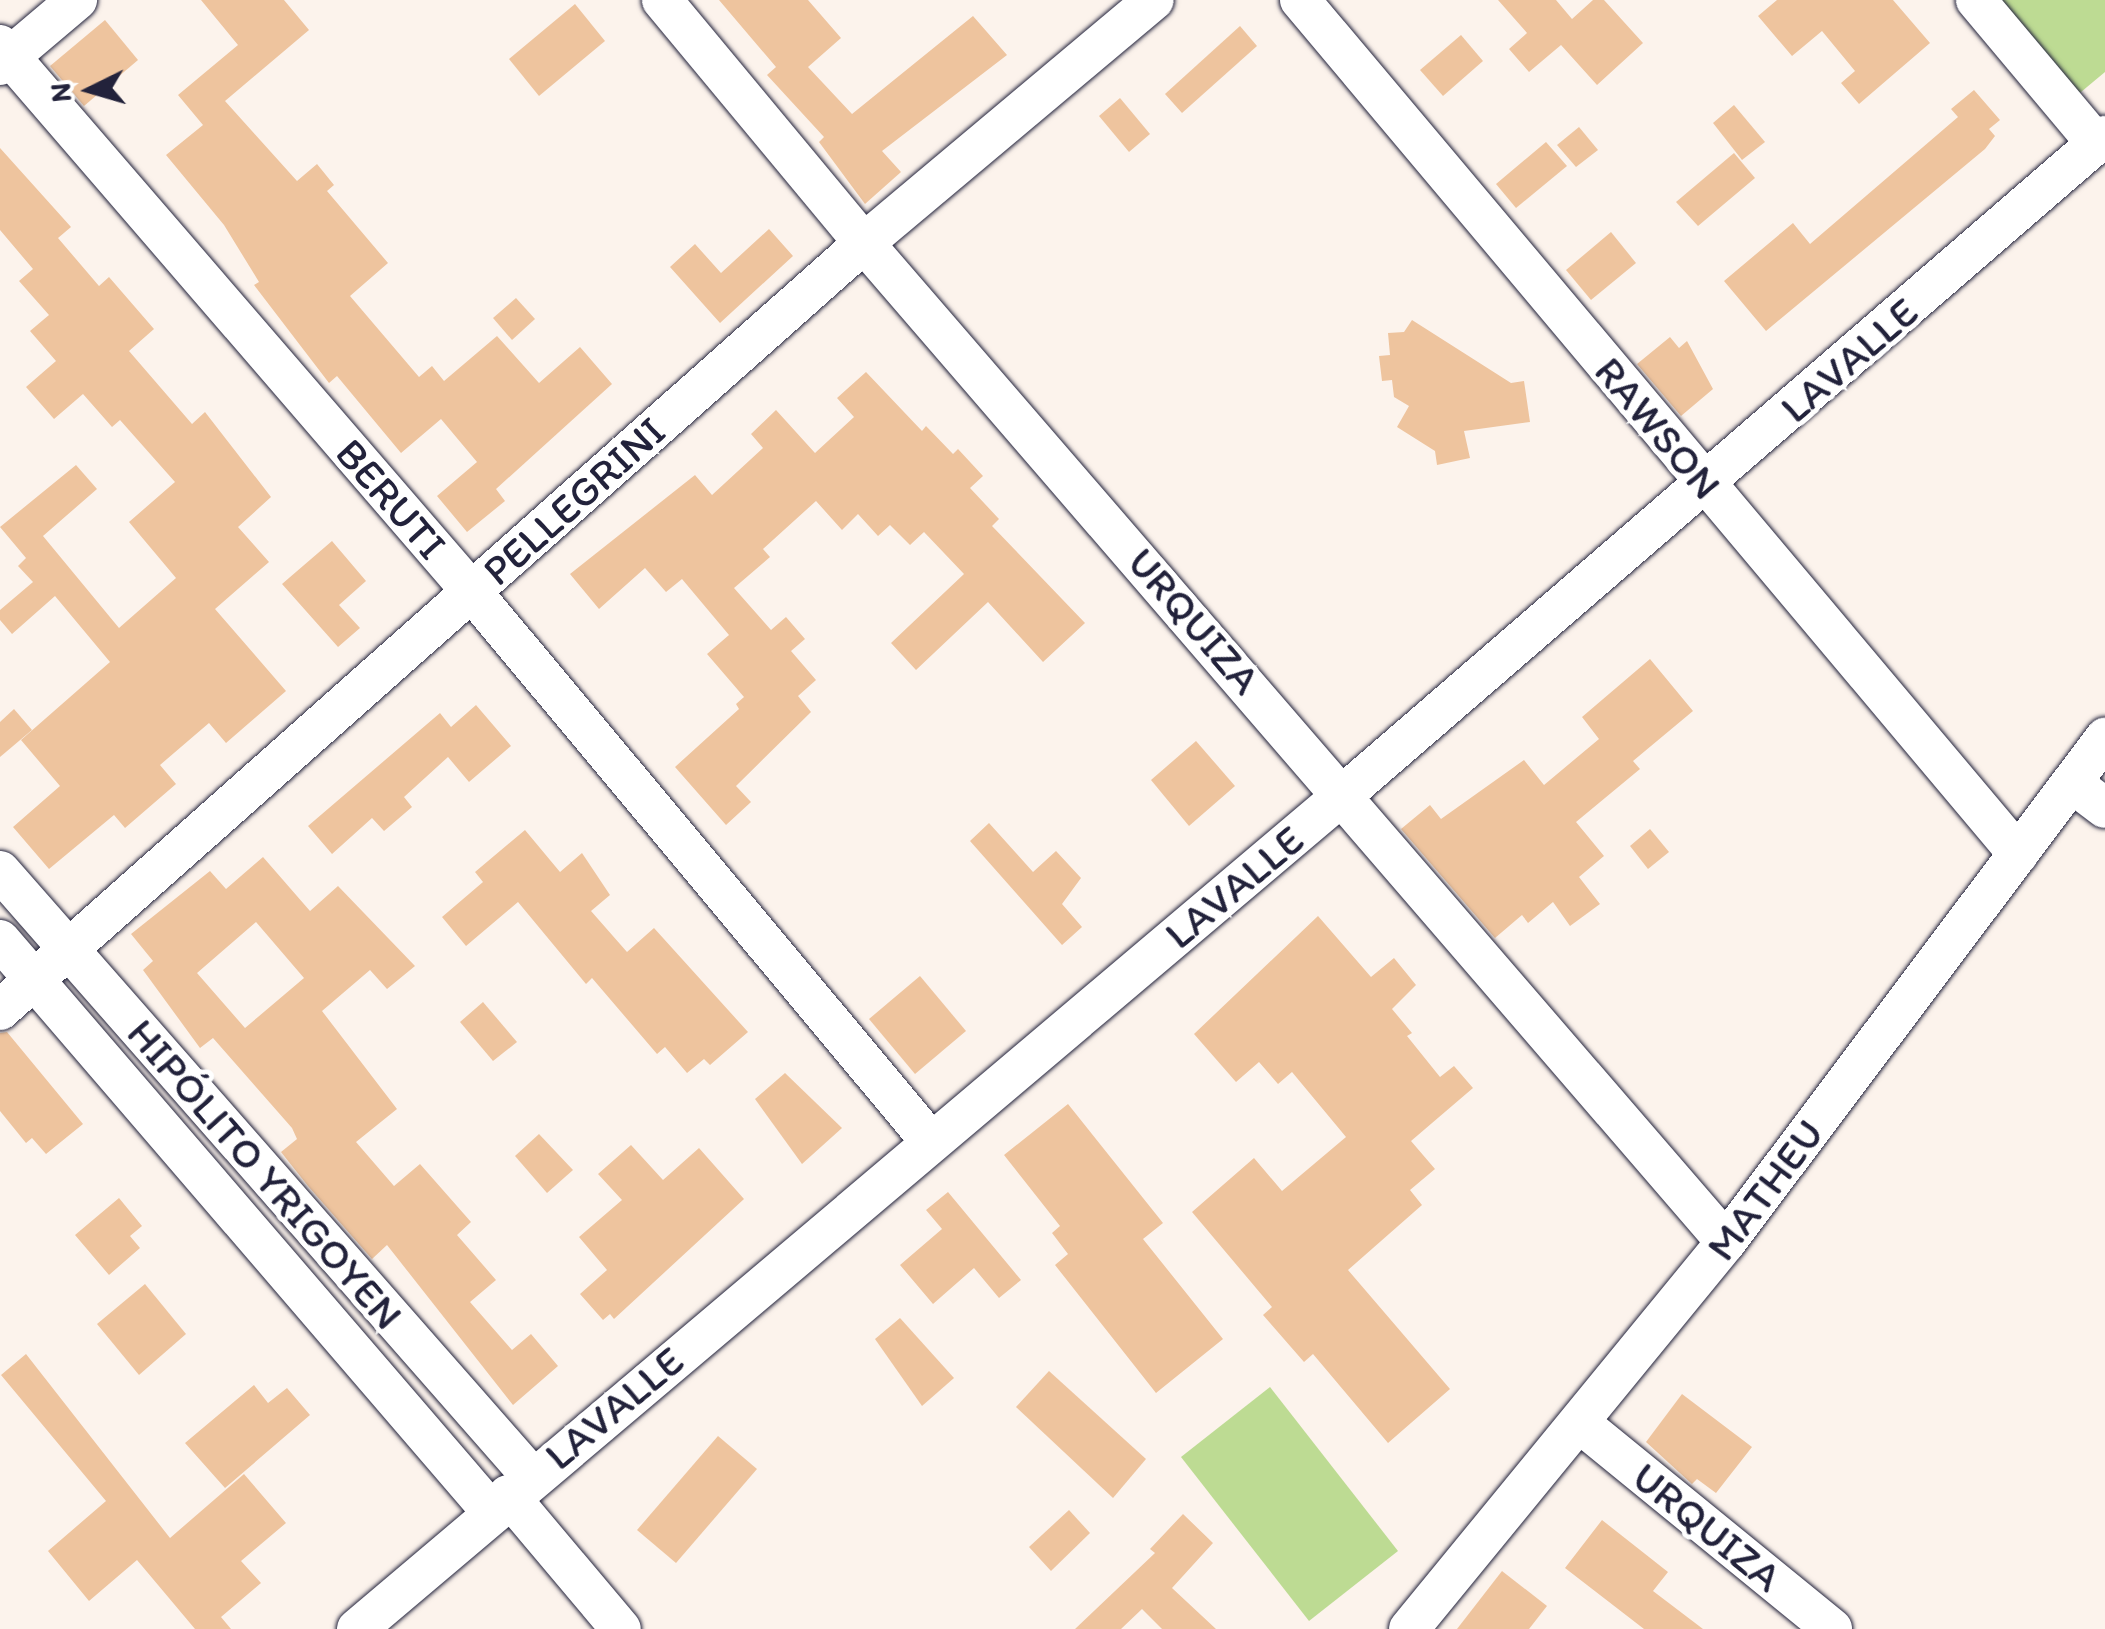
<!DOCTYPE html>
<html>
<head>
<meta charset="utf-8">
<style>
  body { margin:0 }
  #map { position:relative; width:2105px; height:1629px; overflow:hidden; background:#fcf3ec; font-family:Itim,sans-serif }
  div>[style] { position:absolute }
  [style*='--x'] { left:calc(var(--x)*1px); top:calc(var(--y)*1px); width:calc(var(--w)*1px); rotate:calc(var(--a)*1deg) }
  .green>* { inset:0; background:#bddb93 }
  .building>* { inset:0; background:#eec49e }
  .roads { filter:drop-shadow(0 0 2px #22223b) drop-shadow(0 0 2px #22223b) }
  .minor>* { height:40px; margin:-20px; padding:0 20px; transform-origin:20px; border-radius:20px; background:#fff }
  span { translate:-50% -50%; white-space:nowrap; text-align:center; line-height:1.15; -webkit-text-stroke:10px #fff; paint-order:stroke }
  .street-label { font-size:42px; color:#22223b }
  .north { position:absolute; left:40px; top:40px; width:100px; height:100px; -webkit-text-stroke:8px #fff; paint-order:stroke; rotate:265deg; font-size:28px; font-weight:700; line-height:40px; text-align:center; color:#22223b }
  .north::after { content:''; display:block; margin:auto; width:35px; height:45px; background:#22223b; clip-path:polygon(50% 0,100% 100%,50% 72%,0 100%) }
</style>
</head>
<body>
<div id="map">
  <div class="green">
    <div style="clip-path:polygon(1997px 0,2105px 0,2105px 72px,2075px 97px)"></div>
    <div style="clip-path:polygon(1270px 1387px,1398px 1551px,1309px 1621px,1181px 1457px)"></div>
  </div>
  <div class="building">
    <div style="clip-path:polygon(201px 0,284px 0,309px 30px,225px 101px,297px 181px,317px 164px,334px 185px,327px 191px,388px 263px,350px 296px,419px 377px,432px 366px,444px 381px,497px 336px,539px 383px,580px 347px,612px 384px,496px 489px,505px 501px,467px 532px,437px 496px,477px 462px,441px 419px,401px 453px,337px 376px,329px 383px,254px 285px,259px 282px,224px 225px,166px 155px,203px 125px,178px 95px,238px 45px)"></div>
    <div style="clip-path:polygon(719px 0,808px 0,841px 38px,808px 67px,852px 114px,973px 16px,1007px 55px,882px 151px,901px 172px,865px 204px,819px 142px,824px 137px,767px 75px,776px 67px)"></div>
    <div style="clip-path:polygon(1498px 0,1556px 0,1572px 19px,1593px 0,1604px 0,1643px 43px,1597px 85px,1561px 45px,1529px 72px,1509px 49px,1527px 33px)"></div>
    <div style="clip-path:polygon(1777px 0,1893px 0,1930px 43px,1859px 104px,1841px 83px,1855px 71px,1822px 31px,1792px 56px,1758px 16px)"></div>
    <div style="clip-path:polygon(575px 4px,605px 41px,539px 96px,509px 59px)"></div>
    <div style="clip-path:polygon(105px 20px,138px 60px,84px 106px,50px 66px)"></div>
    <div style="clip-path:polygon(1240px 26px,1257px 46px,1182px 113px,1165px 94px)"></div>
    <div style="clip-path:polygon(1461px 35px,1483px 61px,1443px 96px,1420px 70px)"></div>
    <div style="clip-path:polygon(1974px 90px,2000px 120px,1989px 129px,1995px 136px,1985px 149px,1766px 331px,1724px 281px,1793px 223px,1810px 244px,1958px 117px,1951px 109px)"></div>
    <div style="clip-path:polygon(1120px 98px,1150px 134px,1129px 152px,1099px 116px)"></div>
    <div style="clip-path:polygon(1734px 105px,1765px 142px,1742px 160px,1713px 123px)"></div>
    <div style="clip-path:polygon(1579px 127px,1598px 150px,1576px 167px,1557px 145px)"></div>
    <div style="clip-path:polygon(1546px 142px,1567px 166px,1516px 208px,1496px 184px)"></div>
    <div style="clip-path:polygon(0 148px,71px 227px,58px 238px,99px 286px,109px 277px,154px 329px,129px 351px,192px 424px,205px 412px,271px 497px,238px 527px,269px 562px,215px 609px,286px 691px,226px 743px,209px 723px,160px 765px,176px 784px,125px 828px,114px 815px,49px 869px,13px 827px,60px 786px,21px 740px,110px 662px,55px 596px,12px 634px,0 620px,0 610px,33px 582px,18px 566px,26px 558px,0 527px,76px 465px,97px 489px,43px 536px,119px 628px,176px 578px,129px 522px,175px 482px,120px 420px,112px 427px,83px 394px,54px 419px,26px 387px,56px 361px,30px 331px,49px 315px,19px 281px,33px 269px,0 230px)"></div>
    <div style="clip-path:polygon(1734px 153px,1755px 178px,1698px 226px,1676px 202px)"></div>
    <div style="clip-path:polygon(769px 229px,793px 256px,720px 323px,670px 267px,695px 244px,721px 273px)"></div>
    <div style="clip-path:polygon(1611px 232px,1636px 263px,1591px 300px,1566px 270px)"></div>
    <div style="clip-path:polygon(516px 298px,535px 319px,512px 340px,493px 318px)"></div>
    <div style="clip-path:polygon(1412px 320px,1511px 383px,1524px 381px,1530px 422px,1464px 431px,1470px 458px,1437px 465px,1435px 451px,1397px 427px,1409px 406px,1394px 397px,1392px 380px,1382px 381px,1379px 356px,1390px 355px,1388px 333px,1404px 332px)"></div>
    <div style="clip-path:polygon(1670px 337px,1679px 348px,1687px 341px,1713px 389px,1681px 416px,1637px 364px)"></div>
    <div style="clip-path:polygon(866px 372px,922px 431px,926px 426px,953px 454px,958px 449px,983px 476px,970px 488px,999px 519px,992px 526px,1085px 623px,1043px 662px,988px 602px,916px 670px,891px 643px,964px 574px,924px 532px,910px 545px,890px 525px,878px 536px,858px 514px,842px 530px,816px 501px,763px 549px,770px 557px,734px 588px,771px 630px,786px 617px,805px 639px,791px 651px,816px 680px,798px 696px,811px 712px,736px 786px,751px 802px,726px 825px,675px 767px,739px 709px,736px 704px,744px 697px,707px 654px,729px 635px,682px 579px,666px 592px,645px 568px,599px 609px,570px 574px,695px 475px,712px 495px,763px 448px,751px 434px,776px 410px,815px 453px,854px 417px,837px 398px)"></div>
    <div style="clip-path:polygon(332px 541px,366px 581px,339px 605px,360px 628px,338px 647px,282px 584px)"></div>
    <div style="clip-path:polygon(1650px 659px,1693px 711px,1633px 761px,1640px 769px,1576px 822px,1604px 856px,1579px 877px,1600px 904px,1570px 926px,1553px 902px,1528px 923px,1522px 915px,1495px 938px,1401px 829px,1430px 805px,1441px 819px,1524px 760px,1544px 785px,1599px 739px,1582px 717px)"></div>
    <div style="clip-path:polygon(476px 705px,511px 746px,469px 782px,448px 757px,404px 797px,412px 807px,384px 831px,372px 818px,332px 854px,308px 826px,440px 713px,451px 727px)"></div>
    <div style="clip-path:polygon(14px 709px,32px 730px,0 757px,0 722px)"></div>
    <div style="clip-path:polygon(1196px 741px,1235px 786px,1189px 826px,1151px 780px)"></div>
    <div style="clip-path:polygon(989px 823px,1033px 872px,1056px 851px,1081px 878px,1062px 904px,1082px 927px,1062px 945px,970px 841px)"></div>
    <div style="clip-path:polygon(1650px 829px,1669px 852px,1648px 869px,1630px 846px)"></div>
    <div style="clip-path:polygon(525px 830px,560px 872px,582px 853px,610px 895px,591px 911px,627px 952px,654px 928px,748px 1032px,710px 1065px,704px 1059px,687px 1073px,665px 1047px,657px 1054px,592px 978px,586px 984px,518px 902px,466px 946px,442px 917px,483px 882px,475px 872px)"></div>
    <div style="clip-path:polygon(evenodd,263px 857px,310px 911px,338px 886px,415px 966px,387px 989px,370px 970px,322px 1011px,397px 1109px,356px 1142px,394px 1186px,420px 1164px,471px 1222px,457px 1235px,496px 1280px,470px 1302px,512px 1350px,531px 1334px,558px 1366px,513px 1405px,387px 1245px,372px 1259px,308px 1186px,281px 1152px,297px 1139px,292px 1128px,213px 1038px,200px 1048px,143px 970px,153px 961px,131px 934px,210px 871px,226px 889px,263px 857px,256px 922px,304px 978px,245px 1028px,197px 973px,256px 922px)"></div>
    <div style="clip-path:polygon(1318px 916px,1371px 977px,1394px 958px,1416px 985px,1392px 1009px,1412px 1033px,1407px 1036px,1440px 1077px,1454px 1066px,1473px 1088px,1411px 1141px,1435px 1169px,1410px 1190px,1422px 1205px,1348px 1270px,1450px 1389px,1388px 1443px,1313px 1354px,1304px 1362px,1263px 1315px,1272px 1307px,1192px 1212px,1254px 1158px,1282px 1191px,1346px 1137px,1292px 1072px,1278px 1084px,1259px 1062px,1236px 1082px,1194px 1034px)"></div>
    <div style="clip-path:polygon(920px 976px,966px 1031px,915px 1074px,869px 1019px)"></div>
    <div style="clip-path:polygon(483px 1002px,517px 1042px,493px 1061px,460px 1022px)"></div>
    <div style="clip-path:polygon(7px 1032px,83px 1124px,46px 1154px,32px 1138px,26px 1143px,0 1111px,0 1033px)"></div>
    <div style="clip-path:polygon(785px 1073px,842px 1128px,802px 1164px,755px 1099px)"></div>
    <div style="clip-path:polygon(1068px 1104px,1163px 1223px,1143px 1239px,1223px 1339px,1156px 1393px,1055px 1265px,1068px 1254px,1052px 1233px,1060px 1226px,1004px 1155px)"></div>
    <div style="clip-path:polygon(539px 1134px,573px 1170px,547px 1193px,515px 1156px)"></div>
    <div style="clip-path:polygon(631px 1145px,663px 1180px,699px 1148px,744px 1199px,614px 1319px,610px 1314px,603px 1320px,580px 1294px,607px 1270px,579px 1237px,622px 1200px,598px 1174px)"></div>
    <div style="clip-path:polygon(948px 1192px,1021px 1280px,999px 1298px,974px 1268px,933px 1304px,900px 1265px,942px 1229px,926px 1210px)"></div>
    <div style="clip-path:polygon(119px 1198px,142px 1226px,130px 1236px,140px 1248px,109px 1275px,75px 1235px)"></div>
    <div style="clip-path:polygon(145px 1284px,186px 1334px,139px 1375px,97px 1324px)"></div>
    <div style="clip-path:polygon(900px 1318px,954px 1378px,922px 1406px,875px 1339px)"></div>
    <div style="clip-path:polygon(26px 1354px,170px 1538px,244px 1474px,286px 1523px,241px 1561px,261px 1583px,221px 1617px,231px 1629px,195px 1629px,137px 1560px,89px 1601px,48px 1551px,106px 1501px,1px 1375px)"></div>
    <div style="clip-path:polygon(1049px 1371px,1146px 1459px,1113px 1498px,1016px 1407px)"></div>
    <div style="clip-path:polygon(254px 1385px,268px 1403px,287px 1388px,310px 1415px,225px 1488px,185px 1443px)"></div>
    <div style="clip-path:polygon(1682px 1394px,1752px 1447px,1716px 1493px,1697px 1479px,1692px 1484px,1646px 1442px)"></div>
    <div style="clip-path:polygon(718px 1436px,757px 1469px,676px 1563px,637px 1530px)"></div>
    <div style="clip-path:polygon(1069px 1510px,1090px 1533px,1051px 1571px,1029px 1547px)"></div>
    <div style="clip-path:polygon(1183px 1514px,1213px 1543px,1172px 1588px,1216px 1629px,1162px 1629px,1142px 1609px,1121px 1629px,1075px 1629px,1155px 1553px,1150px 1549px)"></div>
    <div style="clip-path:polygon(1602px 1520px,1668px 1572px,1653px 1591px,1703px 1629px,1644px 1629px,1565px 1568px)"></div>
    <div style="clip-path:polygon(1502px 1571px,1547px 1606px,1529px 1629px,1457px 1629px)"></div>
  </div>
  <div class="roads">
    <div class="minor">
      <div style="--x:662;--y:0;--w:316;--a:50.3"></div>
      <div style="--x:864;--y:243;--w:1319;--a:49.21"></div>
      <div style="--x:1300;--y:0;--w:1116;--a:49.94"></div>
      <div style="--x:1976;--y:0;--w:188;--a:50"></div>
      <div style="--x:0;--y:45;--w:722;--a:49.21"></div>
      <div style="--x:472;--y:592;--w:716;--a:50.15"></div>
      <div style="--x:0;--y:65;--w:101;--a:-40.2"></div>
      <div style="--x:2072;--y:783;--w:41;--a:37.1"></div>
      <div style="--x:0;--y:871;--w:806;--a:48.72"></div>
      <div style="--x:0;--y:940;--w:753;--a:49.31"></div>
      <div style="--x:0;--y:1010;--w:1155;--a:-41.6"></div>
      <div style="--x:864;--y:243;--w:378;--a:-40"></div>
      <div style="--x:1581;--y:1424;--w:324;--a:39.2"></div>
      <div style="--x:508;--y:1495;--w:175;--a:49.9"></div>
      <div style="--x:357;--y:1629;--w:1293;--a:-40.23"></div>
      <div style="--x:1344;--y:794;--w:1006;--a:-40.85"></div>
      <div style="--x:1409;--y:1629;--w:500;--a:-50.68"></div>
      <div style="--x:1726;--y:1242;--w:631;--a:-53.06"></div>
    </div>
  </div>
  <div class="street-label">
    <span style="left:1849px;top:360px;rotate:-41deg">LAVALLE</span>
    <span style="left:1658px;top:428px;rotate:50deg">RAWSON</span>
    <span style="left:391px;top:499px;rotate:49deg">BERUTI</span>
    <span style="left:574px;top:501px;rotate:-42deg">PELLEGRINI</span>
    <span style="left:1194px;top:621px;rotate:49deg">URQUIZA</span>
    <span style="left:1234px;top:887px;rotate:-40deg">LAVALLE</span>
    <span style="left:265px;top:1174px;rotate:49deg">HIPÓLITO YRIGOYEN</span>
    <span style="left:1765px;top:1190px;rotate:-53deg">MATHEU</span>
    <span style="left:614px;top:1408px;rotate:-40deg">LAVALLE</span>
    <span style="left:1707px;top:1527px;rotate:39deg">URQUIZA</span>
  </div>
  <div class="north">N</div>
</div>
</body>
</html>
